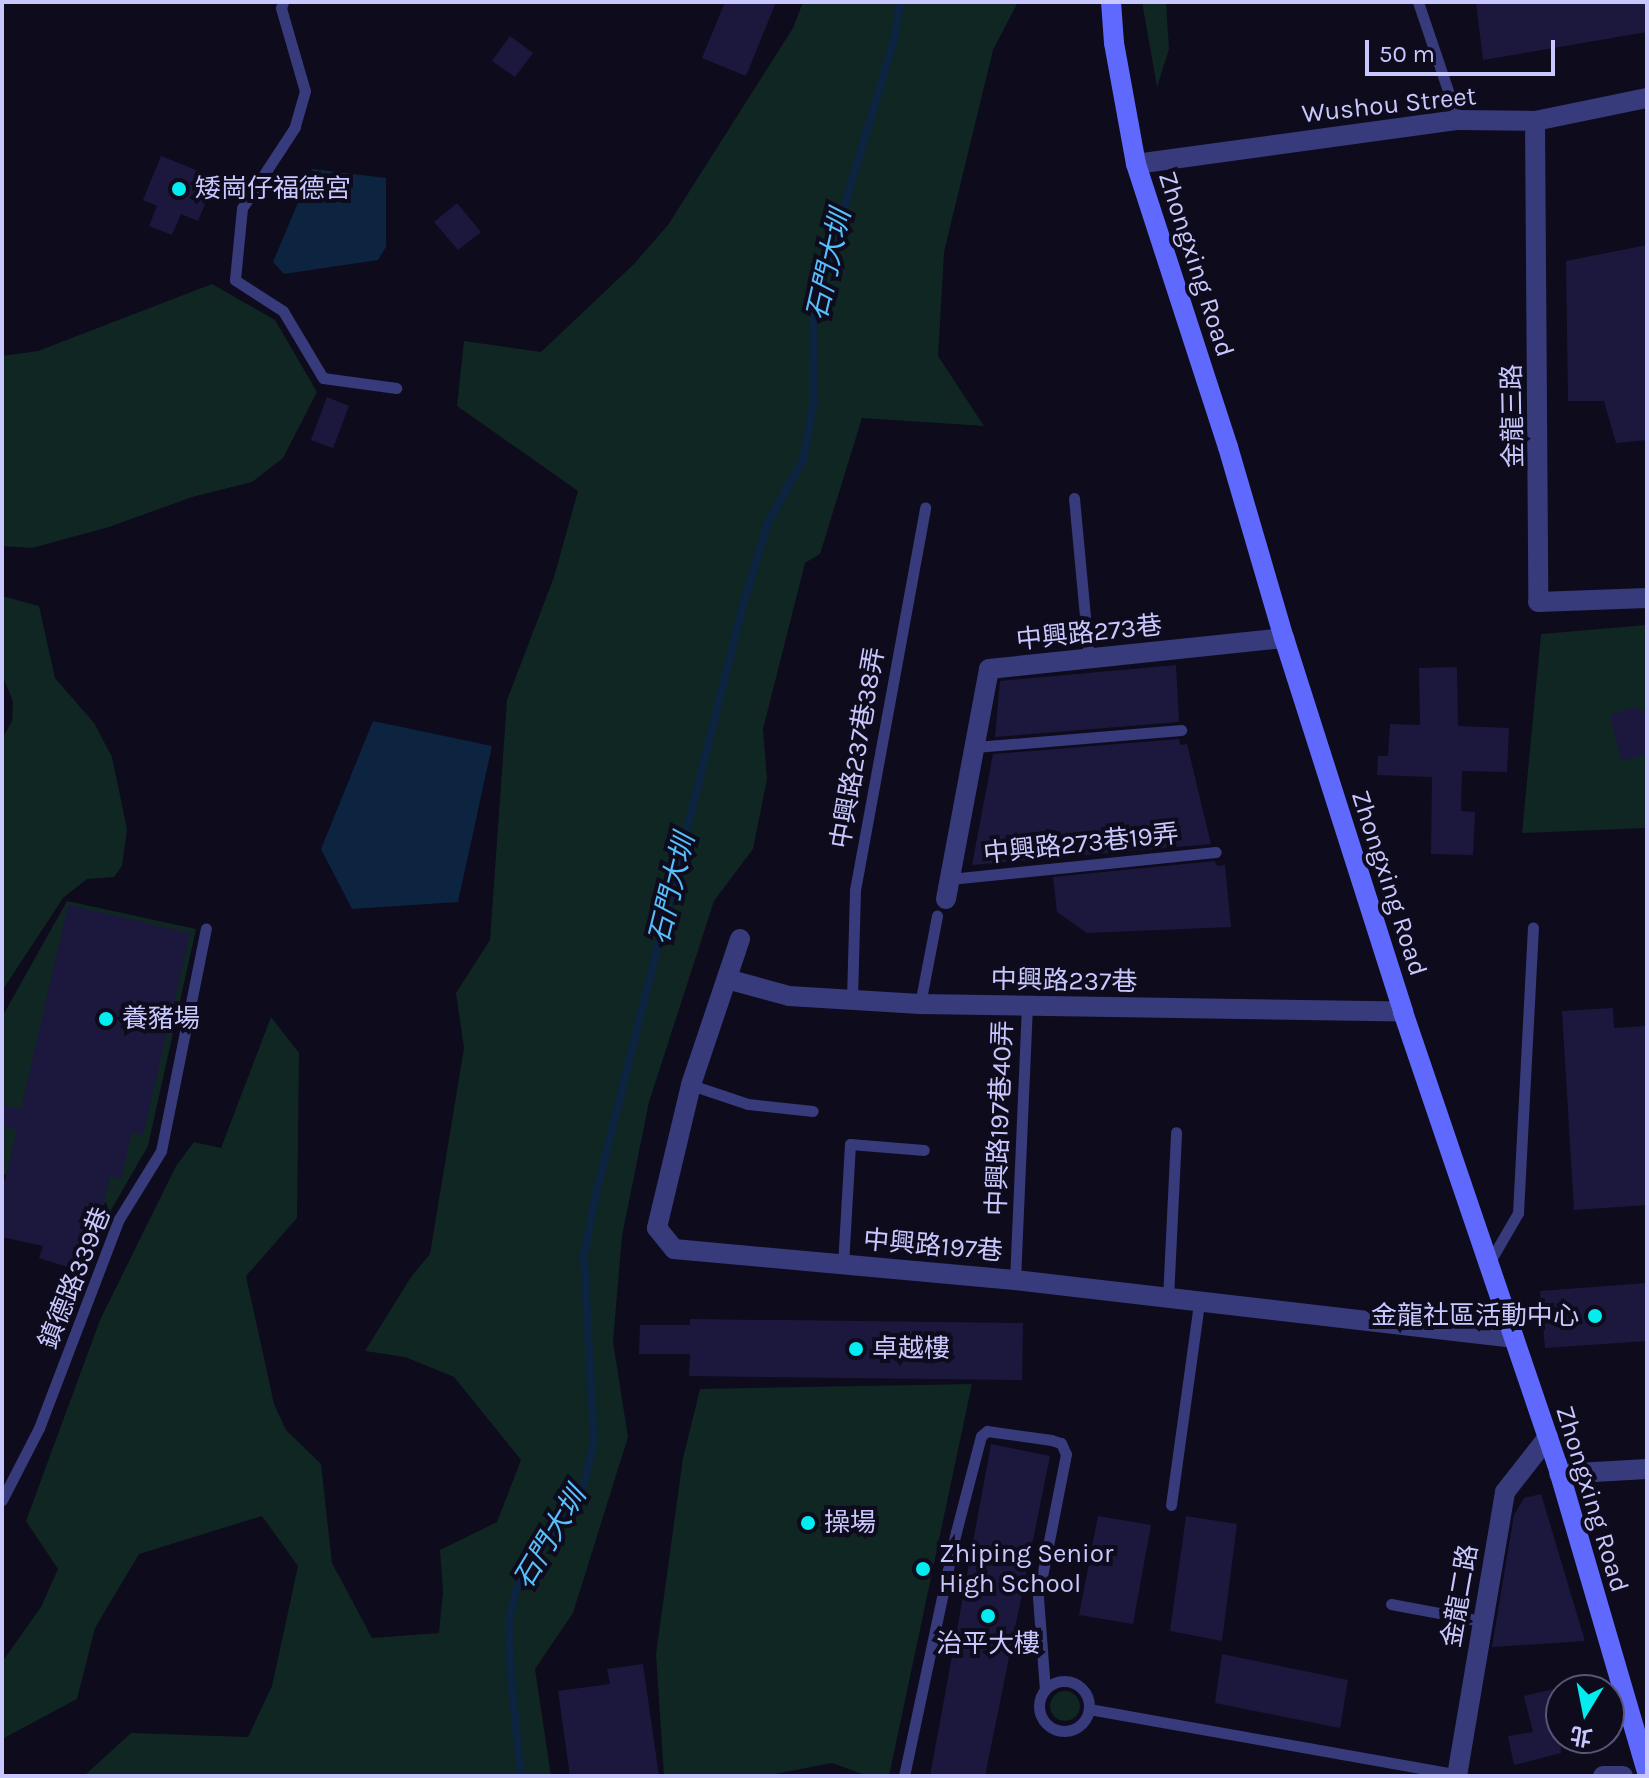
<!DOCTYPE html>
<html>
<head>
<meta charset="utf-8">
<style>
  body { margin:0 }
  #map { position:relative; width:1649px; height:1778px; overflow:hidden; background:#0d0b1c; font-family:Karla,"Noto Sans TC",sans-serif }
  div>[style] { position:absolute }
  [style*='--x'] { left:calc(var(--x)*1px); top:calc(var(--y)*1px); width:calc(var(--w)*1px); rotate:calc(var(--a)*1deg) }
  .green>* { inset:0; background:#0f2623 }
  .round { border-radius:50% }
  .water>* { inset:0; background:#0c2440 }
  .stream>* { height:8px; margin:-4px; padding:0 4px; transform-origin:4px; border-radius:4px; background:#0c2440 }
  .building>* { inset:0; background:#1c183d }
  .lane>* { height:11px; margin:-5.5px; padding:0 5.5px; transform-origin:5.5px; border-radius:5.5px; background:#373a7b }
  .lane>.ring { margin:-5.5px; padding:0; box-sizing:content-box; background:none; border:11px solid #373a7b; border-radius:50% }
  .street>* { height:20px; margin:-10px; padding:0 10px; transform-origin:10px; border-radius:10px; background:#373a7b }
  .secondary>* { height:20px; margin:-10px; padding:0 10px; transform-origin:10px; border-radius:10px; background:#5f69fd }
  .dots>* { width:22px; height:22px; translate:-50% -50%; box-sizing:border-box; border:4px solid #0d0b1c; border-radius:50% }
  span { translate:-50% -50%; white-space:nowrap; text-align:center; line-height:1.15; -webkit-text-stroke:8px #0d0b1c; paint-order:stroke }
  .street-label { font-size:26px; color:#c8c7fe }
  .poi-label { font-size:26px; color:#c8c7fe }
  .left { translate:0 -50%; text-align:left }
  .right { translate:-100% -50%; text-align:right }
  .water-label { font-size:28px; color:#56bffd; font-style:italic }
  .frame { position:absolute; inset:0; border:4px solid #c8c7fe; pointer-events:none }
  .north { position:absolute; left:1545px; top:1674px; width:80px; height:80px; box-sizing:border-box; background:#0d0b1c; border:2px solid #585676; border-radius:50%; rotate:190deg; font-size:22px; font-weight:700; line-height:32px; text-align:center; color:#c8c7fe }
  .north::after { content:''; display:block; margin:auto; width:28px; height:36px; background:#03ecef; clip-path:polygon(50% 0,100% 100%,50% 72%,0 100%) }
  .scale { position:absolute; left:1365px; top:40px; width:190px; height:36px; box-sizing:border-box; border:4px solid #c8c7fe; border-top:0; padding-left:10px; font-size:24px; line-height:28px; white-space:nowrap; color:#c8c7fe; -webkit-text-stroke:6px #0d0b1c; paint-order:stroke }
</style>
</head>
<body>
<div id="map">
  <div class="green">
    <div style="clip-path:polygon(803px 2px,1018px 2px,993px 50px,944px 252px,938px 356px,984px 426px,862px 418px,820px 554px,805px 563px,763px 729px,767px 779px,753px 849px,714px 901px,649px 1102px,622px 1236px,613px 1342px,628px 1437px,573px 1613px,535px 1669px,551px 1776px,84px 1776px,131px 1733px,248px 1737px,272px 1686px,298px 1566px,262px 1516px,139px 1554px,95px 1628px,77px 1699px,2px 1739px,2px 1662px,41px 1607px,58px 1569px,26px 1521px,100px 1320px,176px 1166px,194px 1142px,221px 1148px,271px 1017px,299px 1053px,297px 1218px,246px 1276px,274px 1404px,286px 1430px,321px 1464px,332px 1563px,372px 1638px,439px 1633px,443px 1591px,440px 1550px,497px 1522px,521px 1460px,454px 1377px,405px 1357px,365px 1351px,411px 1277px,430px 1254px,464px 1048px,456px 993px,490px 940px,507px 700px,554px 577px,578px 491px,457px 406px,464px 341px,541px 352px,633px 265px,668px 225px,793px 28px)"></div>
    <div style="clip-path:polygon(1142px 2px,1166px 2px,1169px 49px,1157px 87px)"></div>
    <div style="clip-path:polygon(212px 284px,275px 320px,317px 392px,283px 458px,252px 482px,192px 497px,109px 527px,32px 548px,2px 546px,2px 356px,38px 351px)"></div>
    <div style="clip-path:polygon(2px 596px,39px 606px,55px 678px,94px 723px,112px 757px,127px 829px,122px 866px,114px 877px,87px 879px,63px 898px,2px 991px,2px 739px,12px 721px,13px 702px,2px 674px)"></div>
    <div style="clip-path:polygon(1647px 625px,1647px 828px,1522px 833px,1541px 634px)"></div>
    <div style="clip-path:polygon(67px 901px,196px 929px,148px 1146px,107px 1217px,54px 1204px,56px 1187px,2px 1174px,2px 1017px)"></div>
    <div style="clip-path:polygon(972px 1384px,889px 1776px,868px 1776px,832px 1763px,764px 1776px,664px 1776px,656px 1654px,683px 1458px,700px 1389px)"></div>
    <div class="round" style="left:1050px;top:1691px;width:30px;height:30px"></div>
  </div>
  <div class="water">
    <div style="clip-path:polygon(312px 169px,386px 178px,386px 247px,378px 260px,284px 274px,273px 262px)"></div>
    <div style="clip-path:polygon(373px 721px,492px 746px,458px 902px,352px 909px,321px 849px)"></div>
  </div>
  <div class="stream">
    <div style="--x:521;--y:1776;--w:98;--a:-95.9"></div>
    <div style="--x:511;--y:1679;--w:62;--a:-91.8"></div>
    <div style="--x:509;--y:1617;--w:41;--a:-74.6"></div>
    <div style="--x:520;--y:1577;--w:105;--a:-53.9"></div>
    <div style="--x:582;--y:1492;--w:51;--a:-76.5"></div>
    <div style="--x:594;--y:1442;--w:187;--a:-93.1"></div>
    <div style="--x:584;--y:1255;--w:66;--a:-78.7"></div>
    <div style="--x:597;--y:1190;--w:599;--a:-75.99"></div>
    <div style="--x:742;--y:609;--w:91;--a:-73.4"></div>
    <div style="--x:768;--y:522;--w:71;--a:-60.6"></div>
    <div style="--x:803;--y:460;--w:55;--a:-79.5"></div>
    <div style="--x:813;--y:406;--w:98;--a:-89.4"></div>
    <div style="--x:814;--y:308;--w:284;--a:-73.4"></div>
    <div style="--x:895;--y:36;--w:34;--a:-82"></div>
  </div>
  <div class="building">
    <div style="clip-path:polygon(725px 2px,776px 2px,746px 76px,702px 58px)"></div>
    <div style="clip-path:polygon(1476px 2px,1647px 2px,1647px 32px,1483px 60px)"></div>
    <div style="clip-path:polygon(510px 36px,533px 53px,515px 77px,492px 61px)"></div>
    <div style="clip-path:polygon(161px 156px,216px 178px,198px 221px,181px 214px,172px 235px,149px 226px,157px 206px,143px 200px)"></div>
    <div style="clip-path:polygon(457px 203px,481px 232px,458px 250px,434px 222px)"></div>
    <div style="clip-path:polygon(1647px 245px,1647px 440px,1616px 443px,1604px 401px,1568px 401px,1566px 261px)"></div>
    <div style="clip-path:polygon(327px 397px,349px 406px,333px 448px,311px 440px)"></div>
    <div style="clip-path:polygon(1176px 665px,1179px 722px,995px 737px,1000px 681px)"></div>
    <div style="clip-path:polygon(1457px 667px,1458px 726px,1509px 728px,1507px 772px,1462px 771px,1461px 811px,1475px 812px,1473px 855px,1431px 854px,1432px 777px,1377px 775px,1378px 756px,1388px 756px,1390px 724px,1420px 725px,1419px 668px)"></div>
    <div style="clip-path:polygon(1633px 707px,1647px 712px,1647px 755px,1621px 760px,1610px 715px)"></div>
    <div style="clip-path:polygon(1179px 739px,1180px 745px,1187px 744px,1211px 844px,972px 865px,993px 754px)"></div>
    <div style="clip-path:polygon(1215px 861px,1217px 866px,1225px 865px,1231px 927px,1087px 933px,1057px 912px,1053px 877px)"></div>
    <div style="clip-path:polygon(68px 905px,190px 933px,143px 1135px,132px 1132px,121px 1179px,110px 1176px,99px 1222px,102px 1223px,83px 1272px,39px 1258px,43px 1246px,2px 1237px,2px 1179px,5px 1180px,17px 1130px,2px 1126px,2px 1105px,21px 1109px)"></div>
    <div style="clip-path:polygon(1613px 1008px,1614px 1028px,1647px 1026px,1647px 1205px,1574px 1210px,1562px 1011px)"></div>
    <div style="clip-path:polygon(1647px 1283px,1647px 1341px,1545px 1348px,1540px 1291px)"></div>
    <div style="clip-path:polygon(690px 1319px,1023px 1323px,1022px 1380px,689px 1376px,690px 1354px,639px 1354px,640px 1325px,690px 1325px)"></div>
    <div style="clip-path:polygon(991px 1444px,1050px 1456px,985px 1776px,930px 1776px)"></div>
    <div style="clip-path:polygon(1541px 1494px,1585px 1641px,1492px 1647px,1514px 1515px,1524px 1498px)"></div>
    <div style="clip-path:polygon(1098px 1516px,1151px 1525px,1133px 1624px,1079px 1615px)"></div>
    <div style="clip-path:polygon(1186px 1516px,1237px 1524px,1222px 1641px,1170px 1631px)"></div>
    <div style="clip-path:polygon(1222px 1654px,1348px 1680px,1340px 1728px,1215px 1703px)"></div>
    <div style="clip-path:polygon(643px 1664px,659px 1776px,570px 1776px,558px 1691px,610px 1684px,607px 1669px)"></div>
    <div style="clip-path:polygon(1558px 1688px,1561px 1753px,1514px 1765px,1508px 1736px,1533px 1732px,1524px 1696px)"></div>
  </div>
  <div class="lane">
    <div style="--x:283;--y:2;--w:6;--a:108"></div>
    <div style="--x:281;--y:8;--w:86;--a:73.9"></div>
    <div style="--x:305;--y:91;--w:37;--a:106"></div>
    <div style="--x:295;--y:127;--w:97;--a:123.2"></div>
    <div style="--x:242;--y:208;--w:72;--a:95.6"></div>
    <div style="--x:235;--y:280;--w:57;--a:32.9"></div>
    <div style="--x:283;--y:311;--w:78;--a:59.2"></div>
    <div style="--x:323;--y:378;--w:74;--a:7.8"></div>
    <div style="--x:1418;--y:2;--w:125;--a:71.3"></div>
    <div style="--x:1074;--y:498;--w:163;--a:84.7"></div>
    <div style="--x:975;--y:747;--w:207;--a:-4.7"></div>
    <div style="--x:950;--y:879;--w:267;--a:-5.8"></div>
    <div style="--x:852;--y:998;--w:108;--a:-88.4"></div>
    <div style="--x:855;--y:890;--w:389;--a:-79.6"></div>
    <div style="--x:920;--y:1004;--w:90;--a:-79.1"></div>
    <div style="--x:691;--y:1085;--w:60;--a:18.4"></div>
    <div style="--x:748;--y:1104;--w:65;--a:6.1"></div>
    <div style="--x:1489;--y:1263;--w:58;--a:-59.9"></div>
    <div style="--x:1518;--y:1213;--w:286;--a:-87"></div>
    <div style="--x:843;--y:1265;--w:121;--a:-86.7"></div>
    <div style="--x:850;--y:1144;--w:74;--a:4.6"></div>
    <div style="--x:1015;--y:1280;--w:273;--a:-87.5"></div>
    <div style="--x:1168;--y:1298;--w:166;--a:-87.2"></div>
    <div style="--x:2;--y:1500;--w:81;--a:-62.8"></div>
    <div style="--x:39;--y:1428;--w:224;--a:-69.1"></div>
    <div style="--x:119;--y:1219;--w:80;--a:-58.3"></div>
    <div style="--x:161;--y:1151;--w:227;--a:-78.6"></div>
    <div style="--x:1171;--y:1505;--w:205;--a:-82.1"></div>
    <div style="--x:1391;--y:1604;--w:93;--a:10.6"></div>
    <div class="ring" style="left:1039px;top:1681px;width:39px;height:39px"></div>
    <div style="--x:1089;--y:1709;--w:372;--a:10.1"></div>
    <div style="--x:904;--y:1776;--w:249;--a:-78"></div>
    <div style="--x:956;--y:1532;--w:99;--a:-75.4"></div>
    <div style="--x:981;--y:1436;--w:8;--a:-40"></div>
    <div style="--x:987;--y:1431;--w:65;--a:8"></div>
    <div style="--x:1051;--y:1440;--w:10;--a:17"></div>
    <div style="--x:1061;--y:1443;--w:12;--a:66"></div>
    <div style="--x:1066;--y:1454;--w:146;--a:101.1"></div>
    <div style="--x:1038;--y:1597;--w:93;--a:85.7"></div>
  </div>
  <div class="street">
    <div style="--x:1535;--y:121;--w:481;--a:89.6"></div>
    <div style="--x:1538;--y:602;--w:109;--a:-2.1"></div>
    <div style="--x:1136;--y:164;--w:325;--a:-7.8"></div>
    <div style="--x:1458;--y:120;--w:77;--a:0.7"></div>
    <div style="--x:1535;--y:121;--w:114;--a:-11.6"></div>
    <div style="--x:946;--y:899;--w:234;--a:-79.4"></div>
    <div style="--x:989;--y:669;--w:297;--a:-6"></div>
    <div style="--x:740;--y:939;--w:154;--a:108.6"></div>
    <div style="--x:691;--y:1085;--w:147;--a:103.4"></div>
    <div style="--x:657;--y:1228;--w:27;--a:51"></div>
    <div style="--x:674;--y:1249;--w:342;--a:5.2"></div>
    <div style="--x:1015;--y:1280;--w:501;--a:6.64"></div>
    <div style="--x:727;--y:979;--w:64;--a:15.3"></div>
    <div style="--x:789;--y:996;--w:131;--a:3.5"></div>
    <div style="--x:920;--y:1004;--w:483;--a:0.9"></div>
    <div style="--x:1559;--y:1474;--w:88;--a:-3.3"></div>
    <div style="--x:1457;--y:1776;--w:288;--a:-80.4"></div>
    <div style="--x:1505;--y:1492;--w:70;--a:-52"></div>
    <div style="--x:1603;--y:1776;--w:20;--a:0"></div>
  </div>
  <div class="secondary">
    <div style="--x:1111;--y:2;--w:41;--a:85.8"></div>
    <div style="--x:1114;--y:43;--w:123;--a:79.7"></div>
    <div style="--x:1136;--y:164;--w:298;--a:72"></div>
    <div style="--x:1228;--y:447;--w:199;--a:73.7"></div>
    <div style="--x:1284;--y:638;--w:392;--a:72.3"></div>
    <div style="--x:1403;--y:1012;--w:478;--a:71.2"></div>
    <div style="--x:1557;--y:1464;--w:321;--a:73.7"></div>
  </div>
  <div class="dots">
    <div style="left:179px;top:189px;background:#03ecef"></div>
    <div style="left:106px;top:1019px;background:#03ecef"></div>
    <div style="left:1595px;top:1316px;background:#03ecef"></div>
    <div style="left:856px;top:1349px;background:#03ecef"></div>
    <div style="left:808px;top:1523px;background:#03ecef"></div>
    <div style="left:923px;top:1569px;background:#03ecef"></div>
    <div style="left:988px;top:1616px;background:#03ecef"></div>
  </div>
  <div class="street-label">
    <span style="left:1389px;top:105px;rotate:-6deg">Wushou Street</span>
    <span style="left:1196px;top:264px;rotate:72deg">Zhongxing Road</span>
    <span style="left:1513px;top:416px;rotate:-91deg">金龍三路</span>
    <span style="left:1089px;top:633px;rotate:-6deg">中興路273巷</span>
    <span style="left:858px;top:748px;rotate:-80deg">中興路237巷38弄</span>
    <span style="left:1081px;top:844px;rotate:-6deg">中興路273巷19弄</span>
    <span style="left:1389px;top:883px;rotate:72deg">Zhongxing Road</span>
    <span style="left:1064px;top:981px;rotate:1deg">中興路237巷</span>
    <span style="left:1000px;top:1118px;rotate:-88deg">中興路197巷40弄</span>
    <span style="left:933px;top:1246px;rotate:5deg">中興路197巷</span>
    <span style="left:75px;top:1278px;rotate:-68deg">鎮德路339巷</span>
    <span style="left:1592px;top:1499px;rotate:73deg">Zhongxing Road</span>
    <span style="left:1460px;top:1596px;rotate:-80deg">金龍二路</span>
  </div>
  <div class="poi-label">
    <span class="left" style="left:195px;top:189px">矮崗仔福德宮</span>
    <span class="left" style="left:122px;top:1019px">養豬場</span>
    <span class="right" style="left:1579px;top:1316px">金龍社區活動中心</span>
    <span class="left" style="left:872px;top:1349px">卓越樓</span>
    <span class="left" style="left:824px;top:1523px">操場</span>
    <span class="left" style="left:939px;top:1569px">Zhiping Senior<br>High School</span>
    <span style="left:988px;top:1644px">治平大樓</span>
  </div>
  <div class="water-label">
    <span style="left:829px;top:265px;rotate:-77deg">石門大圳</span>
    <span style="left:672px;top:889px;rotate:-76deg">石門大圳</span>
    <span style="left:550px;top:1538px;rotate:-59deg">石門大圳</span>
  </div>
  <div class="frame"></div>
  <div class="north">北</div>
  <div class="scale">50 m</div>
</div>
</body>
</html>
